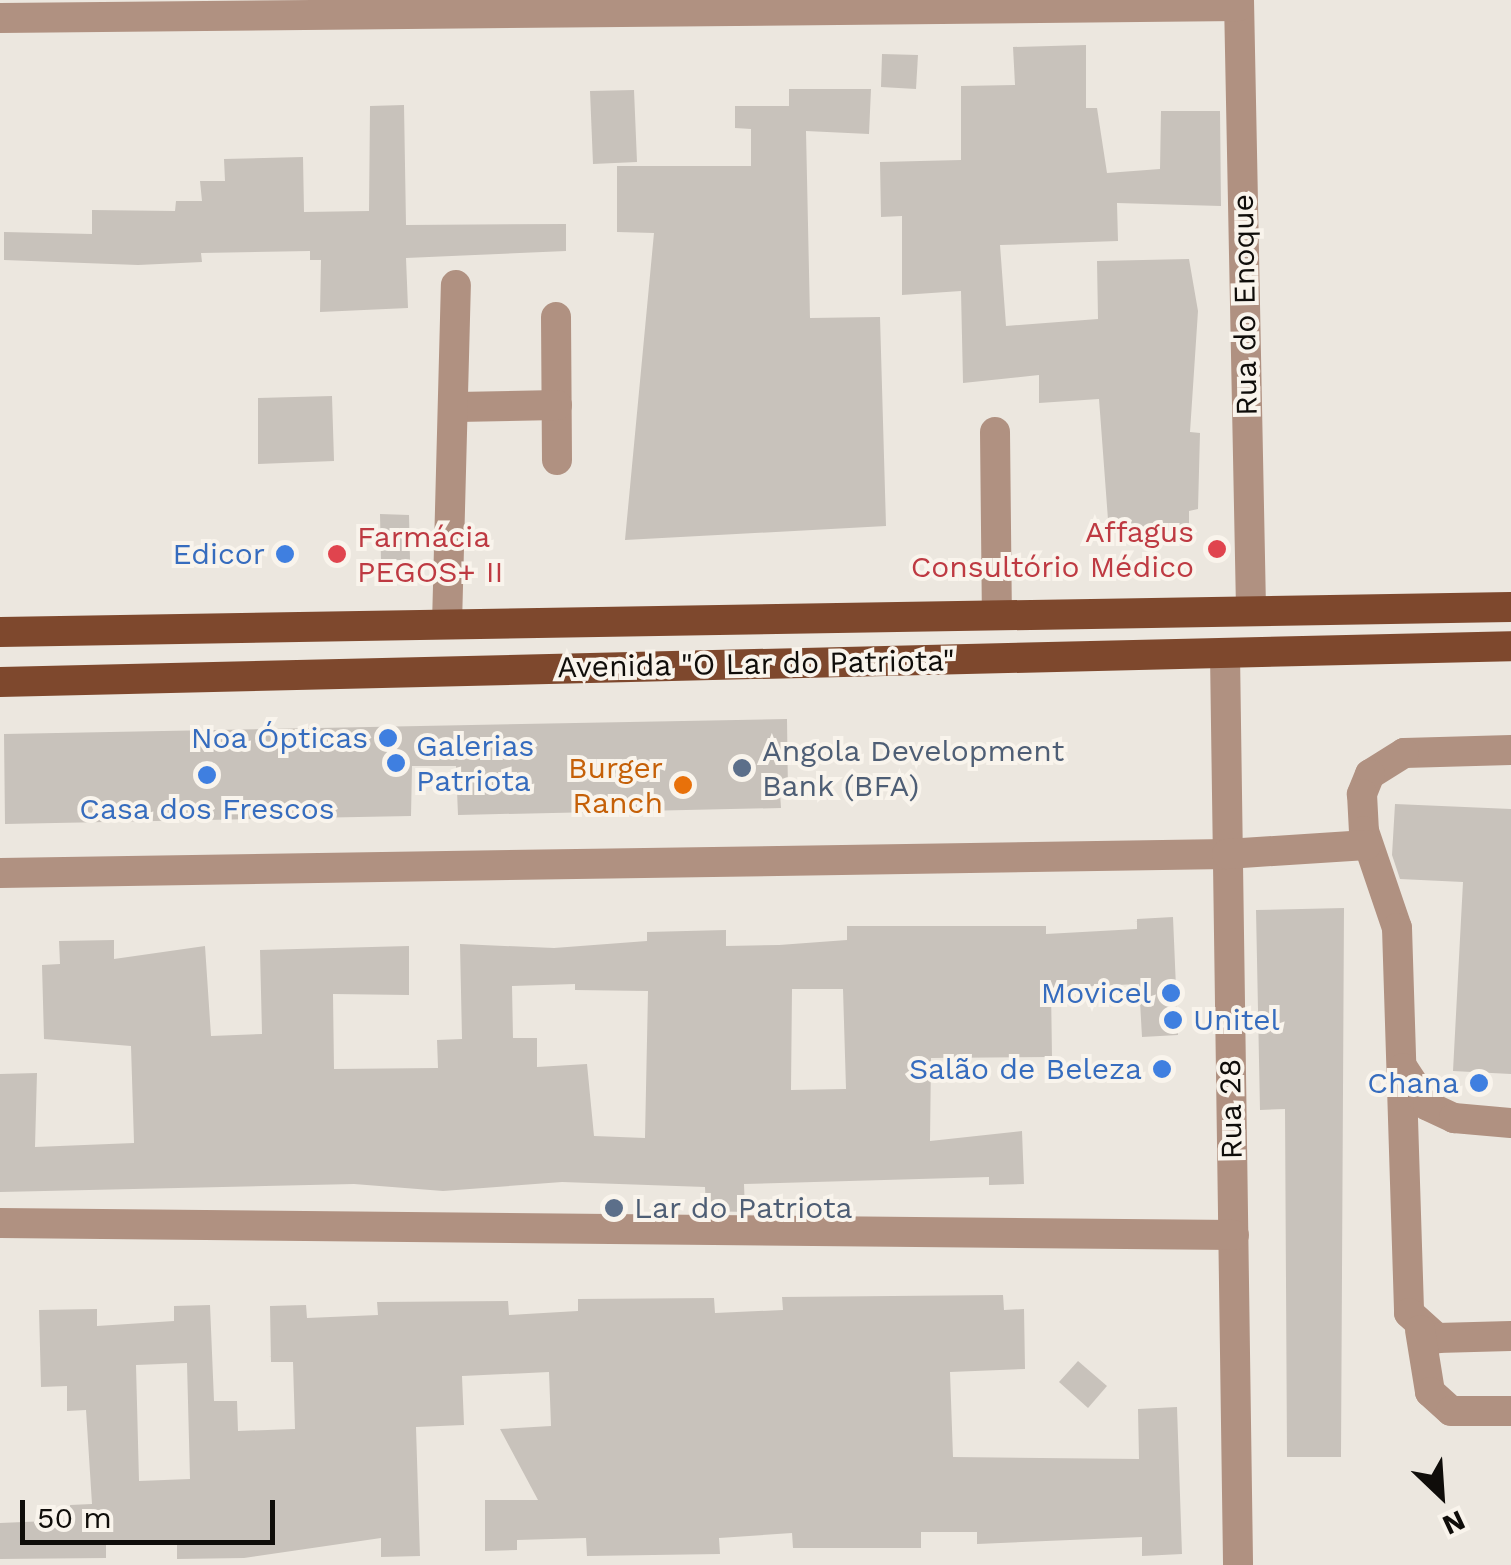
<!DOCTYPE html>
<html>
<head>
<meta charset="utf-8">
<style>
  body { margin:0 }
  #map { position:relative; width:1511px; height:1565px; overflow:hidden; background:#ece7df; font-family:"Work Sans",sans-serif }
  div>[style] { position:absolute }
  [style*='--x'] { left:calc(var(--x)*1px); top:calc(var(--y)*1px); width:calc(var(--w)*1px); rotate:calc(var(--a)*1deg) }
  .building>* { inset:0; background:#c8c2bb }
  .minor>* { height:30px; margin:-15px; padding:0 15px; transform-origin:15px; border-radius:15px; background:#b09181 }
  .major>* { height:30px; margin:-15px; padding:0 15px; transform-origin:15px; border-radius:15px; background:#7e482d }
  .dots>* { width:28px; height:28px; translate:-50% -50%; box-sizing:border-box; border:5px solid #f9f4ec; border-radius:50% }
  span { translate:-50% -50%; white-space:nowrap; text-align:center; line-height:1.15; -webkit-text-stroke:8px #f9f4ec; paint-order:stroke }
  .street-label { font-size:30px; color:#0f0d0a }
  .health-label { font-size:30px; color:#be3a42 }
  .right { translate:-100% -50%; text-align:right }
  .left { translate:0 -50%; text-align:left }
  .shop-label { font-size:30px; color:#366cbe }
  .service-label { font-size:30px; color:#4e5e75 }
  .food-label { font-size:30px; color:#c56008 }
  .north { position:absolute; left:1391px; top:1445px; width:100px; height:100px; -webkit-text-stroke:8px #f9f4ec; paint-order:stroke; rotate:155deg; font-size:28px; font-weight:700; line-height:40px; text-align:center; color:#0f0d0a }
  .north::after { content:''; display:block; margin:auto; width:35px; height:45px; background:#0f0d0a; clip-path:polygon(50% 0,100% 100%,50% 72%,0 100%) }
  .scale { position:absolute; left:20px; top:1500px; width:255px; height:45px; box-sizing:border-box; border:5px solid #0f0d0a; border-top:0; padding-left:12px; font-size:30px; line-height:35px; white-space:nowrap; color:#0f0d0a; -webkit-text-stroke:8px #f9f4ec; paint-order:stroke }
</style>
</head>
<body>
<div id="map">
  <div class="building">
    <div style="clip-path:polygon(1086px 45px,1086px 108px,1097px 108px,1107px 173px,1160px 169px,1161px 111px,1220px 111px,1221px 206px,1117px 203px,1118px 241px,1000px 245px,1006px 326px,1098px 319px,1097px 261px,1189px 259px,1198px 311px,1190px 432px,1200px 433px,1198px 509px,1189px 511px,1189px 530px,1109px 533px,1099px 399px,1039px 403px,1039px 375px,963px 383px,961px 291px,902px 295px,902px 216px,881px 217px,880px 162px,961px 160px,961px 86px,1015px 85px,1013px 47px)"></div>
    <div style="clip-path:polygon(882px 54px,918px 55px,916px 89px,881px 87px)"></div>
    <div style="clip-path:polygon(789px 89px,871px 89px,869px 134px,806px 131px,810px 318px,880px 317px,886px 526px,625px 540px,654px 233px,617px 232px,617px 166px,751px 166px,751px 129px,735px 128px,735px 106px,789px 106px)"></div>
    <div style="clip-path:polygon(634px 90px,637px 162px,593px 164px,590px 91px)"></div>
    <div style="clip-path:polygon(404px 105px,406px 225px,566px 224px,566px 251px,406px 258px,408px 308px,320px 312px,321px 260px,310px 260px,310px 251px,201px 253px,202px 262px,138px 265px,4px 260px,4px 232px,92px 234px,92px 210px,175px 211px,176px 201px,202px 201px,200px 181px,225px 181px,224px 159px,303px 157px,304px 212px,369px 211px,370px 106px)"></div>
    <div style="clip-path:polygon(332px 396px,334px 461px,258px 464px,258px 398px)"></div>
    <div style="clip-path:polygon(380px 514px,409px 515px,410px 560px,381px 560px)"></div>
    <div style="clip-path:polygon(787px 719px,788px 793px,780px 793px,781px 808px,458px 815px,456px 766px,412px 766px,411px 816px,5px 824px,4px 734px)"></div>
    <div style="clip-path:polygon(1395px 804px,1511px 809px,1511px 1074px,1453px 1071px,1463px 882px,1400px 879px,1392px 855px)"></div>
    <div style="clip-path:polygon(1344px 908px,1341px 1457px,1287px 1457px,1285px 1109px,1260px 1110px,1256px 910px)"></div>
    <div style="clip-path:polygon(evenodd,1173px 917px,1178px 1035px,1142px 1037px,1139px 984px,1051px 988px,1052px 1057px,931px 1058px,930px 1141px,1022px 1131px,1024px 1184px,989px 1185px,989px 1177px,744px 1184px,745px 1212px,706px 1211px,705px 1187px,562px 1182px,443px 1191px,354px 1184px,0 1192px,0 1074px,37px 1073px,35px 1147px,134px 1143px,131px 1046px,44px 1039px,42px 965px,60px 964px,59px 941px,114px 940px,114px 959px,205px 946px,211px 1036px,262px 1034px,260px 950px,409px 946px,409px 995px,333px 994px,334px 1069px,438px 1068px,437px 1040px,462px 1039px,460px 944px,554px 948px,647px 941px,647px 932px,726px 930px,726px 946px,779px 945px,847px 940px,847px 926px,1046px 926px,1046px 934px,1137px 929px,1137px 919px,1173px 917px,575px 984px,575px 990px,648px 991px,645px 1138px,594px 1136px,587px 1064px,537px 1067px,537px 1038px,513px 1038px,512px 986px,575px 984px,1173px 917px,792px 989px,843px 989px,846px 1089px,791px 1090px,792px 989px)"></div>
    <div style="clip-path:polygon(evenodd,1003px 1295px,1004px 1310px,1024px 1309px,1025px 1369px,950px 1372px,953px 1457px,1139px 1459px,1138px 1409px,1177px 1407px,1182px 1554px,1142px 1556px,1142px 1537px,977px 1544px,977px 1532px,921px 1532px,921px 1548px,793px 1548px,792px 1533px,719px 1538px,720px 1554px,587px 1556px,586px 1538px,517px 1540px,517px 1550px,485px 1551px,485px 1500px,538px 1500px,500px 1429px,551px 1426px,549px 1372px,462px 1376px,464px 1425px,416px 1427px,420px 1556px,381px 1557px,381px 1538px,244px 1558px,177px 1559px,177px 1544px,137px 1544px,106px 1545px,106px 1558px,0 1559px,0 1523px,71px 1520px,70px 1505px,92px 1504px,86px 1410px,67px 1411px,67px 1386px,41px 1387px,39px 1310px,97px 1309px,97px 1326px,174px 1321px,174px 1306px,210px 1305px,214px 1401px,237px 1401px,238px 1431px,295px 1429px,293px 1362px,271px 1362px,270px 1306px,306px 1305px,307px 1318px,378px 1315px,377px 1302px,508px 1301px,509px 1315px,578px 1311px,578px 1299px,714px 1298px,715px 1313px,783px 1310px,782px 1297px,1003px 1295px,187px 1363px,190px 1479px,139px 1481px,136px 1365px,187px 1363px)"></div>
    <div style="clip-path:polygon(1078px 1361px,1107px 1386px,1088px 1408px,1059px 1382px)"></div>
  </div>
  <div class="minor">
    <div style="--x:1239;--y:0;--w:610;--a:88.87"></div>
    <div style="--x:0;--y:18;--w:1239;--a:-0.55"></div>
    <div style="--x:556;--y:317;--w:143;--a:89.6"></div>
    <div style="--x:457;--y:407;--w:100;--a:-1.1"></div>
    <div style="--x:995;--y:432;--w:181;--a:89.4"></div>
    <div style="--x:447;--y:624;--w:339;--a:-88.5"></div>
    <div style="--x:1225;--y:654;--w:911;--a:89.18"></div>
    <div style="--x:1511;--y:750;--w:107;--a:178.4"></div>
    <div style="--x:1404;--y:753;--w:40;--a:148"></div>
    <div style="--x:1370;--y:774;--w:22;--a:112"></div>
    <div style="--x:1362;--y:794;--w:37;--a:87"></div>
    <div style="--x:1364;--y:831;--w:102;--a:71.2"></div>
    <div style="--x:1397;--y:928;--w:385;--a:88.2"></div>
    <div style="--x:1409;--y:1313;--w:38;--a:42"></div>
    <div style="--x:1437;--y:1338;--w:74;--a:-1.5"></div>
    <div style="--x:0;--y:873;--w:1227;--a:-0.89"></div>
    <div style="--x:1227;--y:854;--w:140;--a:-3.7"></div>
    <div style="--x:1403;--y:1068;--w:45;--a:56.7"></div>
    <div style="--x:1428;--y:1106;--w:29;--a:25"></div>
    <div style="--x:1454;--y:1118;--w:57;--a:5"></div>
    <div style="--x:0;--y:1223;--w:1234;--a:0.56"></div>
    <div style="--x:1420;--y:1330;--w:63;--a:80.8"></div>
    <div style="--x:1430;--y:1392;--w:28;--a:42"></div>
    <div style="--x:1451;--y:1411;--w:60;--a:0"></div>
  </div>
  <div class="major">
    <div style="--x:0;--y:632;--w:1511;--a:-0.95"></div>
    <div style="--x:0;--y:682;--w:1511;--a:-1.36"></div>
  </div>
  <div class="dots">
    <div style="left:1217px;top:549px;background:#e0444e"></div>
    <div style="left:285px;top:554px;background:#3f7fe0"></div>
    <div style="left:337px;top:554px;background:#e0444e"></div>
    <div style="left:388px;top:738px;background:#3f7fe0"></div>
    <div style="left:396px;top:763px;background:#3f7fe0"></div>
    <div style="left:742px;top:768px;background:#5c6f8a"></div>
    <div style="left:207px;top:775px;background:#3f7fe0"></div>
    <div style="left:683px;top:785px;background:#e8710a"></div>
    <div style="left:1171px;top:993px;background:#3f7fe0"></div>
    <div style="left:1173px;top:1020px;background:#3f7fe0"></div>
    <div style="left:1162px;top:1069px;background:#3f7fe0"></div>
    <div style="left:1479px;top:1083px;background:#3f7fe0"></div>
    <div style="left:614px;top:1208px;background:#5c6f8a"></div>
  </div>
  <div class="street-label">
    <span style="left:1245px;top:305px;rotate:-91deg">Rua do Enoque</span>
    <span style="left:756px;top:664px;rotate:-1deg">Avenida "O Lar do Patriota"</span>
    <span style="left:1231px;top:1109px;rotate:-91deg">Rua 28</span>
  </div>
  <div class="health-label">
    <span class="right" style="left:1194px;top:549px">Affagus<br>Consultório Médico</span>
    <span class="left" style="left:357px;top:554px">Farmácia<br>PEGOS+ II</span>
  </div>
  <div class="shop-label">
    <span class="right" style="left:265px;top:554px">Edicor</span>
    <span class="right" style="left:368px;top:738px">Noa Ópticas</span>
    <span class="left" style="left:416px;top:763px">Galerias<br>Patriota</span>
    <span style="left:207px;top:809px">Casa dos Frescos</span>
    <span class="right" style="left:1151px;top:993px">Movicel</span>
    <span class="left" style="left:1193px;top:1020px">Unitel</span>
    <span class="right" style="left:1142px;top:1069px">Salão de Beleza</span>
    <span class="right" style="left:1459px;top:1083px">Chana</span>
  </div>
  <div class="service-label">
    <span class="left" style="left:762px;top:768px">Angola Development<br>Bank (BFA)</span>
    <span class="left" style="left:634px;top:1208px">Lar do Patriota</span>
  </div>
  <div class="food-label">
    <span class="right" style="left:663px;top:785px">Burger<br>Ranch</span>
  </div>
  <div class="north">N</div>
  <div class="scale">50 m</div>
</div>
</body>
</html>
